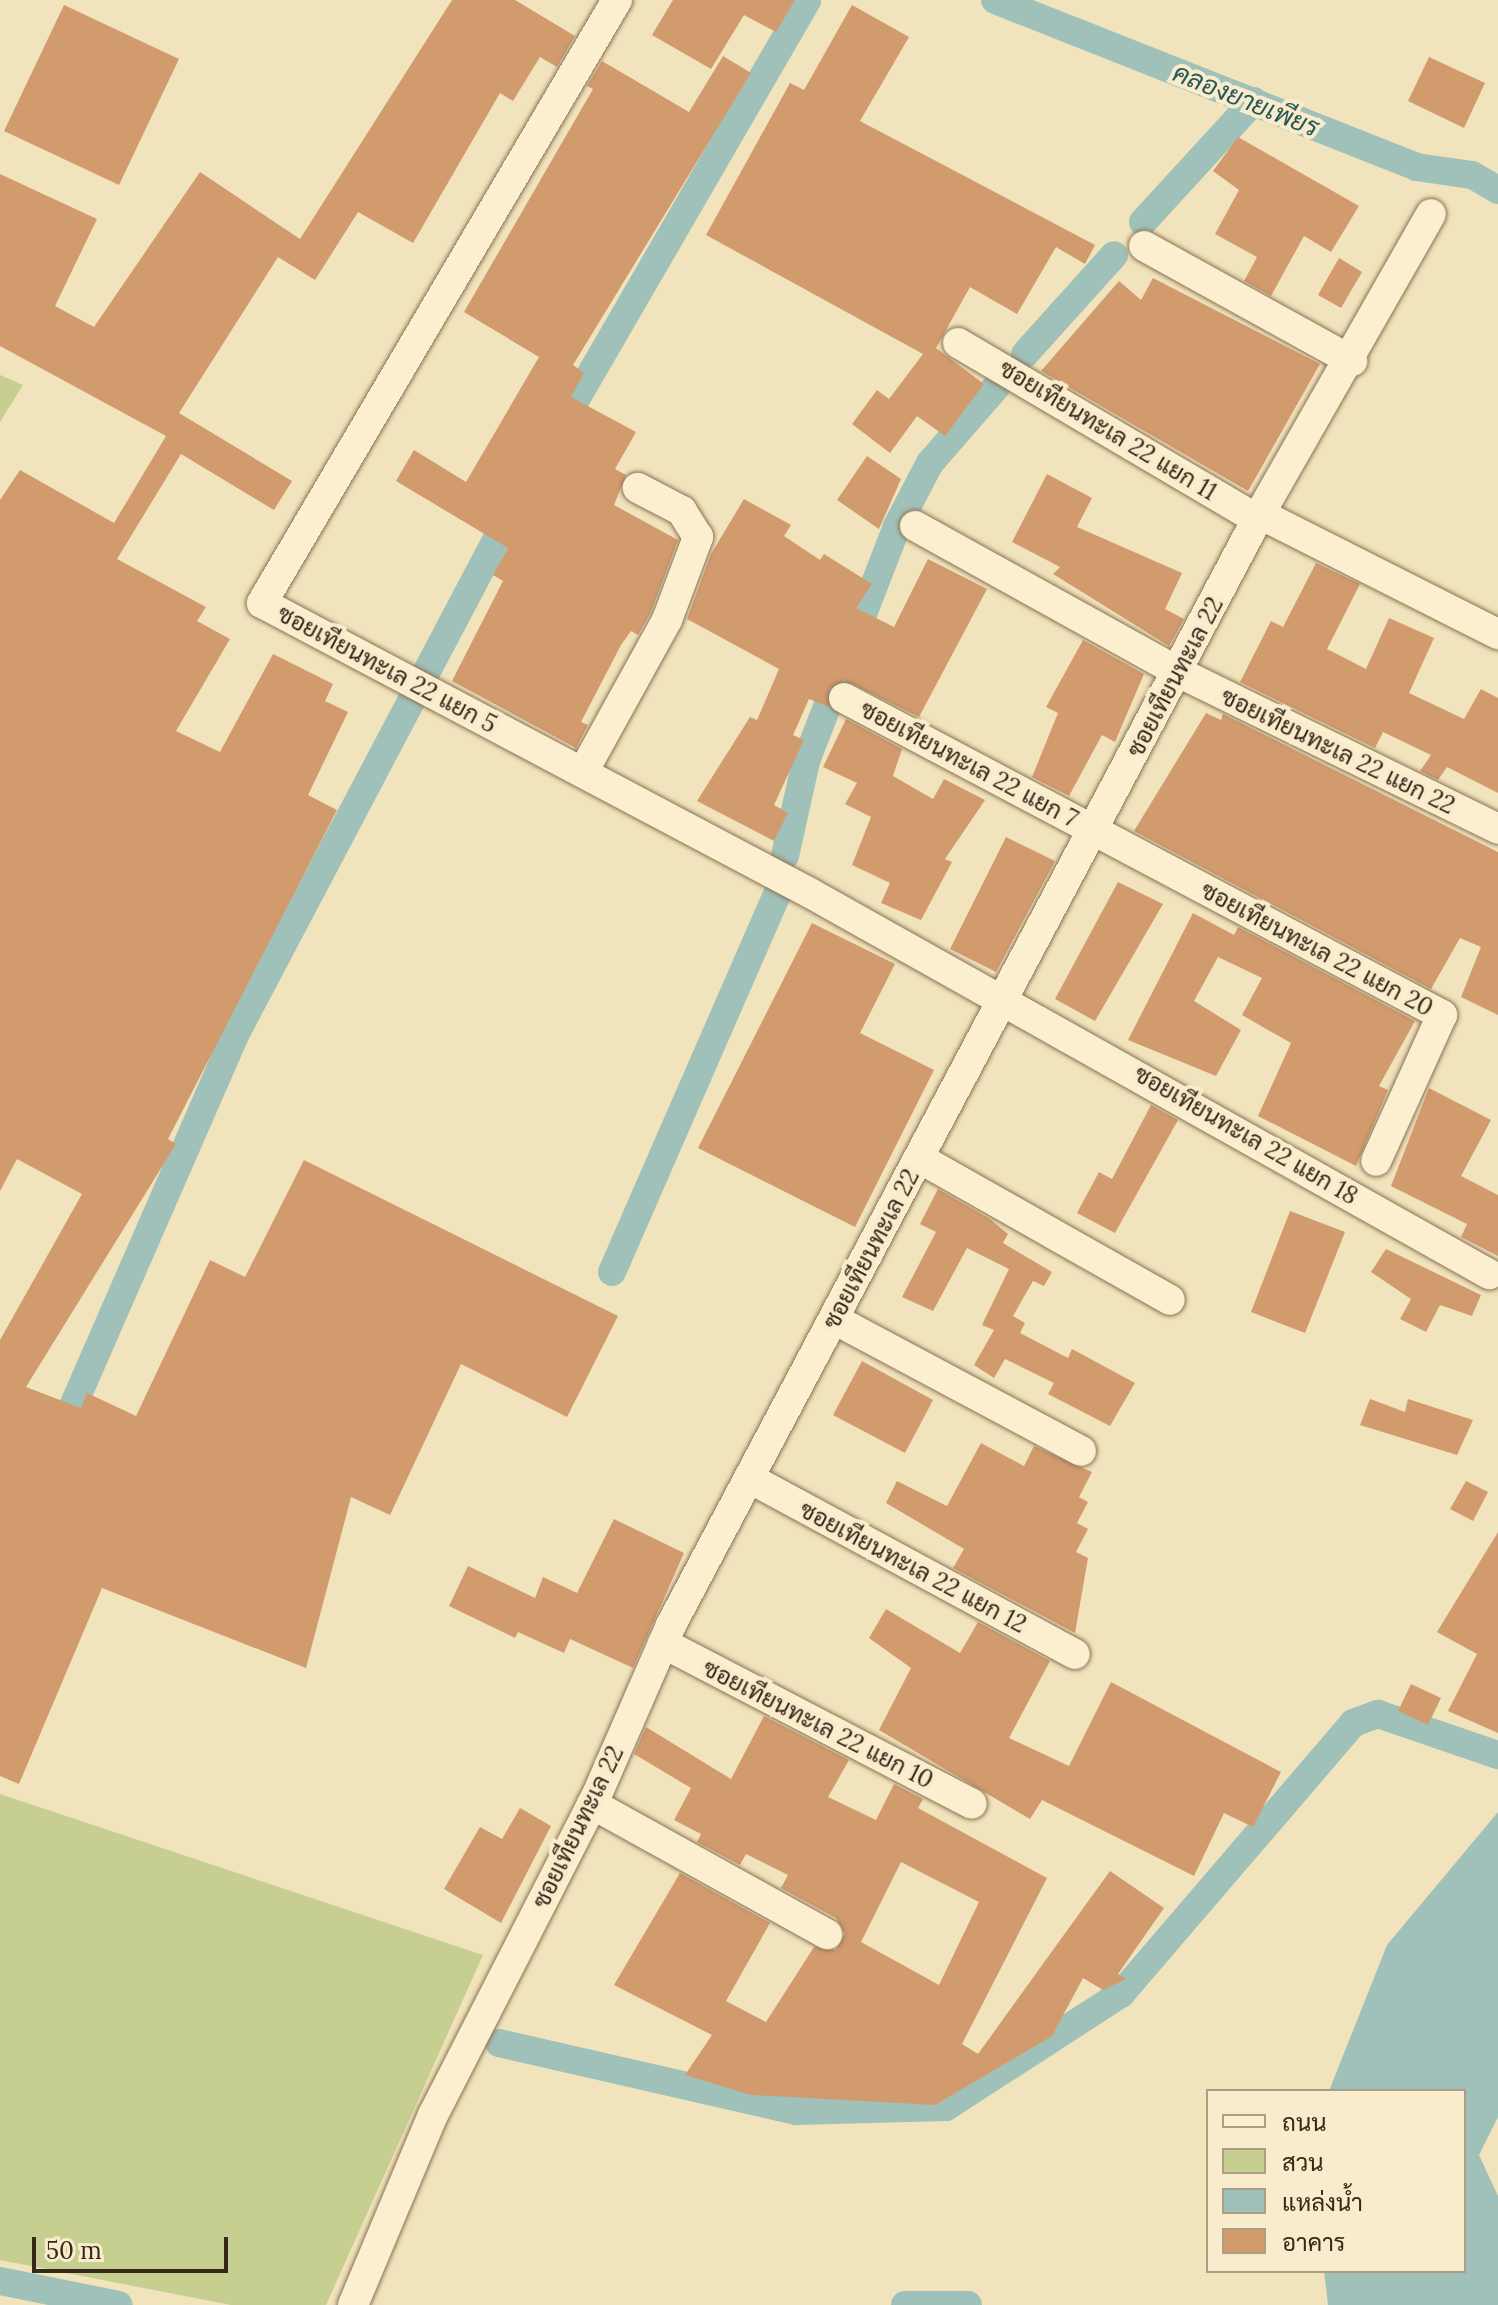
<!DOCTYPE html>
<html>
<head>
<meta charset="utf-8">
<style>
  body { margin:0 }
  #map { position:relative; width:1498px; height:2305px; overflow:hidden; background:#f1e3bc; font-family:Lora,Sarabun,serif }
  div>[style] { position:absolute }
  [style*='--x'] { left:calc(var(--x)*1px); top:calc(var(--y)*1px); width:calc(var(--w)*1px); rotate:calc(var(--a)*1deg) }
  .green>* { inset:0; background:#c6cf8f }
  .water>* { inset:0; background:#a0c1b9 }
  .canal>* { height:28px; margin:-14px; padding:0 14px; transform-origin:14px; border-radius:14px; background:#a0c1b9 }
  .building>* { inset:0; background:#d29b6e }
  .roads { filter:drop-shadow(0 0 2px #897254) drop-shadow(0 0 2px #897254) }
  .minor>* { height:30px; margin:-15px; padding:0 15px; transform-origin:15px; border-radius:15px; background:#fbefcf }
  span { translate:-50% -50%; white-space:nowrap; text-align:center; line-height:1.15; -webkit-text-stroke:8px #f8eccc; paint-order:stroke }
  .street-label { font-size:24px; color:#37291a }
  .water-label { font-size:26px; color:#285857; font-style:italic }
  .legend { position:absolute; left:1206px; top:2089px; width:260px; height:184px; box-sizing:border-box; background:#f8eccc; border:2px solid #ab9e85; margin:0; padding:10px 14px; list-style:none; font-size:24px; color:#37291a }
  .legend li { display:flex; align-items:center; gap:16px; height:40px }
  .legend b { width:40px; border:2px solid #ab9e85 }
  .scale { position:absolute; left:32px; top:2237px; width:196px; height:36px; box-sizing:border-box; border:4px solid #37291a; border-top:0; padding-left:10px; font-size:24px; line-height:28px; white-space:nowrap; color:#37291a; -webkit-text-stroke:6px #f8eccc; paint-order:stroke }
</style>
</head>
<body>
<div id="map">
  <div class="green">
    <div style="clip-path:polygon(0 375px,23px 385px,0 422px)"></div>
    <div style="clip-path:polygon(0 1794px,483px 1955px,326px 2305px,231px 2305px,0 2260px)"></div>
  </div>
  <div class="water">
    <div style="clip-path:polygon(1498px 1812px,1498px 2117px,1479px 2155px,1498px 2196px,1498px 2305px,1328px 2305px,1324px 2271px,1464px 2271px,1464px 2091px,1329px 2091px,1387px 1945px)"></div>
  </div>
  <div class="canal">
    <div style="--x:995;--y:0;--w:453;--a:21.6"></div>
    <div style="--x:1416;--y:167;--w:57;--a:8.1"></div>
    <div style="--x:1472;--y:175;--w:30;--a:30"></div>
    <div style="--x:1143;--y:222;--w:164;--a:-47.5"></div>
    <div style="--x:1025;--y:354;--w:133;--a:-48"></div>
    <div style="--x:557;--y:432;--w:499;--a:-59.9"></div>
    <div style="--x:785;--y:856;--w:97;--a:-77.5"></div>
    <div style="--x:806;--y:761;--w:252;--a:-68.8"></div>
    <div style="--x:897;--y:526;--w:71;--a:-62.4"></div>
    <div style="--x:930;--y:463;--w:101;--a:-49"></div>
    <div style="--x:612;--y:1272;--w:412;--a:-66.4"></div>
    <div style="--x:59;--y:1438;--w:440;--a:-66.4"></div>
    <div style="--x:235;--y:1035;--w:598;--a:-62.19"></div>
    <div style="--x:499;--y:2043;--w:306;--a:12.9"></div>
    <div style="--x:797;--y:2111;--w:149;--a:-1.5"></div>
    <div style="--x:946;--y:2107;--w:208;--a:-32.9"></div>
    <div style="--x:1121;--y:1994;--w:357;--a:-49.4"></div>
    <div style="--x:1353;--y:1723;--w:27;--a:-20"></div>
    <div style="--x:1378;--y:1714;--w:127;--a:18.9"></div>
    <div style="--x:0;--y:2281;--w:121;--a:11.4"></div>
    <div style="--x:905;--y:2305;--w:63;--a:0"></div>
  </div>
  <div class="building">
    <div style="clip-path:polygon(452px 0,515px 0,575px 36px,557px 67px,540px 57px,513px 101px,500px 93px,413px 243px,358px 212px,315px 280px,278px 257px,179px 413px,292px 481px,274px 510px,181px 454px,117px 559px,206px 607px,197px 621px,230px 639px,176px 731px,220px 752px,273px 654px,333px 684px,325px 701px,348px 712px,308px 795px,337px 810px,168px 1139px,176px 1144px,26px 1387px,81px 1408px,87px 1393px,136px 1416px,210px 1260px,245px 1277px,304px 1160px,618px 1316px,567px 1417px,461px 1364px,390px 1515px,351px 1497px,306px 1668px,102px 1588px,19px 1784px,0 1776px,0 1340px,82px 1194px,17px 1159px,0 1191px,0 500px,20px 470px,114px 523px,166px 436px,0 346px,0 174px,97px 219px,55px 306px,94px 327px,200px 172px,300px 239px)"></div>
    <div style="clip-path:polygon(673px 0,795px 0,776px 32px,744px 15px,711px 69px,652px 35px)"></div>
    <div style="clip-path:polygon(64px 5px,179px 59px,119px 185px,4px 131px)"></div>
    <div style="clip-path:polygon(852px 5px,909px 37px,860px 121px,1095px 245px,1085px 264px,1056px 247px,1017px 314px,970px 287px,936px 348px,984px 384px,945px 436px,917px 416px,890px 453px,852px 424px,877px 390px,889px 399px,923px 354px,706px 235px,790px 83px,804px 90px)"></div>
    <div style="clip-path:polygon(723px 56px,751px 73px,573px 365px,584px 373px,571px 397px,636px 432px,615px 469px,626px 475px,614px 505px,678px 540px,651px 612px,638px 635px,631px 631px,621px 645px,581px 722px,588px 725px,576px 748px,452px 681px,503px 581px,493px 575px,508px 548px,396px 481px,414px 450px,466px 482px,539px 357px,464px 312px,593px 89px,587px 86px,602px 61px,689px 112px)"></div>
    <div style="clip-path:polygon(1429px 57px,1485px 83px,1464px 128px,1408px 101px)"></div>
    <div style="clip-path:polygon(1238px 137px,1359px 206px,1331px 252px,1304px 236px,1271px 296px,1244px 281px,1257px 257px,1215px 234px,1239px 190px,1213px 171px)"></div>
    <div style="clip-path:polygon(1339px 258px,1362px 272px,1341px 308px,1318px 295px)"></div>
    <div style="clip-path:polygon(1153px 278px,1320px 364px,1248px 491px,1041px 371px,1119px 281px,1141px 300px)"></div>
    <div style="clip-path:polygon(867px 456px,901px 479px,879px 529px,837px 500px)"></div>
    <div style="clip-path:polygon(1047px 474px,1092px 498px,1077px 527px,1182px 573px,1165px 609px,1184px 619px,1169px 646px,1053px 574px,1060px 567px,1012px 542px)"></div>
    <div style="clip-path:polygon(744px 499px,791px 525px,784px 536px,820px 560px,824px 554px,872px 584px,856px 608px,894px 627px,928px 559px,987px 589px,919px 717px,844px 680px,829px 689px,829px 707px,809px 699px,793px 735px,804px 740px,774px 805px,788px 813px,774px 841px,697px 801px,750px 717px,757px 720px,779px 669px,687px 619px,711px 554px)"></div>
    <div style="clip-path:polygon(1316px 563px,1360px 584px,1327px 649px,1366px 669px,1389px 618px,1434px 638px,1409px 693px,1464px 719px,1481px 689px,1498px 698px,1498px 793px,1447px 767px,1438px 780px,1420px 771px,1431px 755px,1383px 732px,1375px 748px,1240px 682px,1271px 621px,1283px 627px)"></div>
    <div style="clip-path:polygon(1083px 640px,1144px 674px,1115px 742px,1102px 735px,1069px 796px,1032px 777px,1058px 713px,1046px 707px)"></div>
    <div style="clip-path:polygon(1206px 713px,1221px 720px,1223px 714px,1498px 852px,1498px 1015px,1461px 997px,1481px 947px,1460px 938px,1431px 989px,1134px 831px)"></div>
    <div style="clip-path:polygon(846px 719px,902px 749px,893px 776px,933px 799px,944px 779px,985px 800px,945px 859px,952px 862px,921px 920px,881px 903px,890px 883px,852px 865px,871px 817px,845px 804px,857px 783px,823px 767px)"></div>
    <div style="clip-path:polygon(1006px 837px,1055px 861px,996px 972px,950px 949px)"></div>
    <div style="clip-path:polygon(1118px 882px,1163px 904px,1095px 1021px,1055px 999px)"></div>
    <div style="clip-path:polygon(1193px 913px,1234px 935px,1238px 927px,1415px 1021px,1379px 1086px,1388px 1090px,1356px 1166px,1258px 1116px,1291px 1043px,1242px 1015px,1262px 978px,1218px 957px,1194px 1001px,1241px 1030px,1216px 1076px,1128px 1040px)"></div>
    <div style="clip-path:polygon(812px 923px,895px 964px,860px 1033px,934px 1070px,855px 1227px,698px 1148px)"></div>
    <div style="clip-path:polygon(1429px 1088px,1491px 1120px,1461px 1176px,1498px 1195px,1498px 1256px,1461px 1237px,1467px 1224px,1391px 1186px)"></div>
    <div style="clip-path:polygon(1151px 1105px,1178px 1120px,1115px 1233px,1077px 1213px,1099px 1172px,1112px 1179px)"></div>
    <div style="clip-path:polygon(938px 1189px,990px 1219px,1008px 1234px,1003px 1243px,1052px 1272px,1044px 1286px,1033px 1281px,1013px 1316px,1025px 1323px,1020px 1333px,1068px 1358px,1072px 1349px,1135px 1383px,1110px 1426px,1048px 1394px,1054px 1383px,1005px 1359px,994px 1378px,974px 1365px,994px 1330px,982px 1325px,1009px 1269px,967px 1248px,933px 1311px,902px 1297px,936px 1232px,920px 1224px)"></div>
    <div style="clip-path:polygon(1290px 1211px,1345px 1232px,1305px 1333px,1251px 1312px)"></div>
    <div style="clip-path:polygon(1386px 1249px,1481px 1295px,1472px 1316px,1440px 1305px,1426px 1332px,1400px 1319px,1411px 1299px,1371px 1272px)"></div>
    <div style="clip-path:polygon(862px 1361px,933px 1400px,905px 1453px,833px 1415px)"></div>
    <div style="clip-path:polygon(1370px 1399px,1405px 1412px,1408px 1399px,1473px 1420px,1457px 1455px,1360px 1425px)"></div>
    <div style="clip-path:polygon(981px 1443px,1024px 1466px,1034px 1446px,1092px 1472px,1079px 1497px,1088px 1502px,1077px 1523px,1088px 1529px,1076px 1552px,1088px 1558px,1075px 1633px,953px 1568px,964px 1549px,886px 1503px,897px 1481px,947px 1506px)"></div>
    <div style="clip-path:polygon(1466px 1481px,1488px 1492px,1473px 1521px,1450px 1509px)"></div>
    <div style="clip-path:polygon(614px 1519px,684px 1553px,633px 1668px,570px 1639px,564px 1653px,518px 1632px,515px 1638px,449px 1606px,468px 1566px,535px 1598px,543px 1577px,577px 1593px)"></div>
    <div style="clip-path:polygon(1498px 1532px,1498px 1733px,1448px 1711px,1477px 1654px,1437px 1632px)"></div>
    <div style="clip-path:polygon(886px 1609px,960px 1653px,978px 1622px,1050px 1661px,1009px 1738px,1069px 1766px,1111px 1682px,1281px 1772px,1253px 1827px,1224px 1813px,1194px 1876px,1042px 1800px,1030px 1819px,879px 1730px,911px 1668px,869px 1638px)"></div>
    <div style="clip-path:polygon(1411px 1684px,1441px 1698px,1428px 1725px,1398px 1711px)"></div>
    <div style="clip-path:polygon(evenodd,764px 1716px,849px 1760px,828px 1797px,876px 1820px,894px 1784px,923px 1799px,918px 1808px,1047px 1878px,962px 2044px,978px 2054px,1110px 1871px,1164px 1908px,1118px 1974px,1126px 1979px,1103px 1990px,1083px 1978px,1052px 2036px,935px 2105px,751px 2095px,685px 2075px,712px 2035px,614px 1985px,680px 1873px,770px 1923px,726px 2001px,766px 2022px,814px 1947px,836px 1950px,845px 1934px,836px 1918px,781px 1888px,788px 1875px,746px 1854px,740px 1865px,697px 1842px,701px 1834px,674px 1820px,691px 1788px,634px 1754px,646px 1727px,731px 1779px,764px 1716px,901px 1862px,979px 1902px,939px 1985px,861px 1942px,901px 1862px)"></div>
    <div style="clip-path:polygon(520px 1808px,551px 1826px,501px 1923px,444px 1889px,480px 1827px,502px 1839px)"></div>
  </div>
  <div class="roads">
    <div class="minor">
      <div style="--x:617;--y:0;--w:700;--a:120.49"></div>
      <div style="--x:262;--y:603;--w:620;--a:27.89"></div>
      <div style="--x:810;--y:893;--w:779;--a:29.3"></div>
      <div style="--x:1144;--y:246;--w:238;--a:28.9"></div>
      <div style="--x:958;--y:343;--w:347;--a:30.5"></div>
      <div style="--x:1260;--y:514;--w:267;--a:26.8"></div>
      <div style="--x:915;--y:526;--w:301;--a:29"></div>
      <div style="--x:1178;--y:672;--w:356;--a:26.1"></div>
      <div style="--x:844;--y:698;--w:677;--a:27.93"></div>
      <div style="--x:1442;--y:1015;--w:160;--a:114.3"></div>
      <div style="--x:583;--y:772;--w:174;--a:-61.1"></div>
      <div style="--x:667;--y:620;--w:89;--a:-69.5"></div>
      <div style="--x:698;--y:537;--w:31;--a:-122"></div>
      <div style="--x:682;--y:511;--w:50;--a:-152.4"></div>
      <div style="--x:919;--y:1158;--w:288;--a:29.5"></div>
      <div style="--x:834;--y:1319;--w:280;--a:28.1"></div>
      <div style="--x:751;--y:1479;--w:368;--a:28.4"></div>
      <div style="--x:663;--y:1643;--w:348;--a:27.5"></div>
      <div style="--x:592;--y:1804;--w:269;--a:29"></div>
      <div style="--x:353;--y:2305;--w:206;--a:-67.2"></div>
      <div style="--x:433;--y:2115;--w:355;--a:-62.9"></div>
      <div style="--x:595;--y:1799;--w:190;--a:-66.4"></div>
      <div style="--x:671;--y:1625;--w:1252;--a:-62.08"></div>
      <div style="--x:1257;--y:519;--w:351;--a:-60.3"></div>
    </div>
  </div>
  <div class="street-label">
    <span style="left:1108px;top:430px;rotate:31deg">ซอยเทียนทะเล 22 แยก 11</span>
    <span style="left:387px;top:669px;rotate:28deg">ซอยเทียนทะเล 22 แยก 5</span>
    <span style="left:1175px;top:677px;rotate:-62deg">ซอยเทียนทะเล 22</span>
    <span style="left:1338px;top:751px;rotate:26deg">ซอยเทียนทะเล 22 แยก 22</span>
    <span style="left:969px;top:764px;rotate:28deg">ซอยเทียนทะเล 22 แยก 7</span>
    <span style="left:1317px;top:949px;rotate:28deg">ซอยเทียนทะเล 22 แยก 20</span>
    <span style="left:1246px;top:1135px;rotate:30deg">ซอยเทียนทะเล 22 แยก 18</span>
    <span style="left:871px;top:1249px;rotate:-62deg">ซอยเทียนทะเล 22</span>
    <span style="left:913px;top:1567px;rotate:28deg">ซอยเทียนทะเล 22 แยก 12</span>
    <span style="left:818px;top:1724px;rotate:27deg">ซอยเทียนทะเล 22 แยก 10</span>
    <span style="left:578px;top:1827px;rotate:-64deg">ซอยเทียนทะเล 22</span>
  </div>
  <div class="water-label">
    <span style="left:1246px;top:100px;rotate:22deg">คลองยายเพียร</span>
  </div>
  <ul class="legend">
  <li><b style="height:10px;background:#fbefcf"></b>ถนน</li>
  <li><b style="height:22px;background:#c6cf8f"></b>สวน</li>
  <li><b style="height:22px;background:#a0c1b9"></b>แหล่งน้ำ</li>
  <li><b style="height:22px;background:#d29b6e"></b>อาคาร</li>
  </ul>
  <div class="scale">50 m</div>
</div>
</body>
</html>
